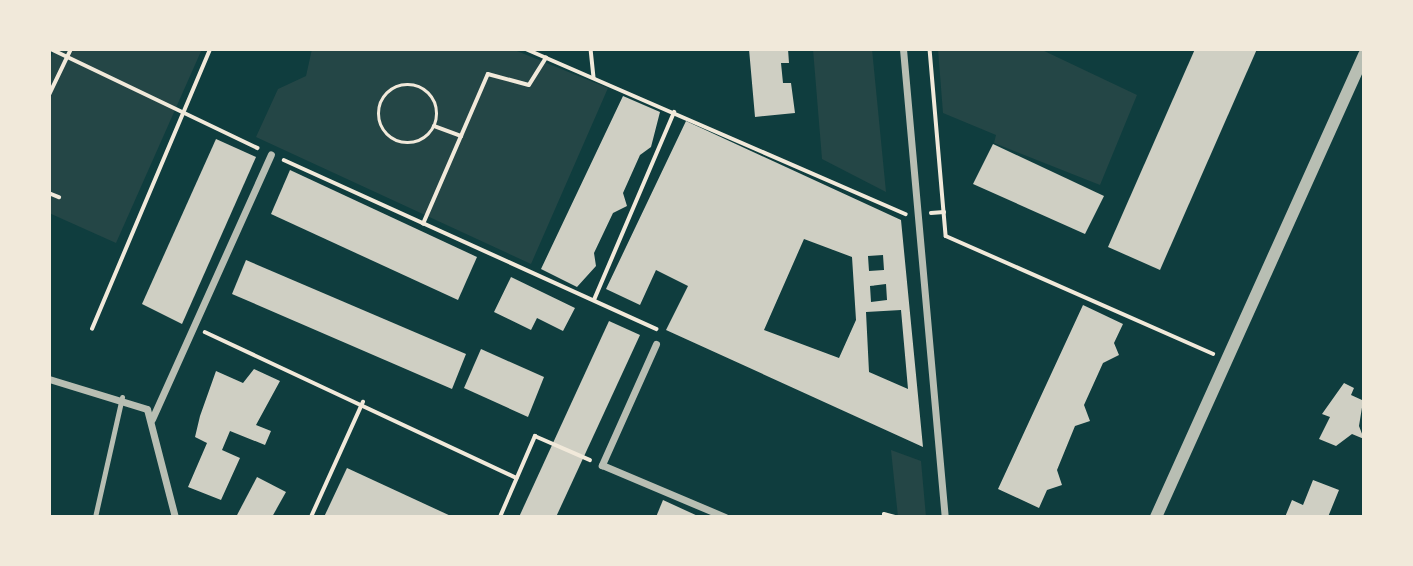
<!DOCTYPE html>
<html>
<head>
<meta charset="utf-8">
<style>
  body { margin:0 }
  #map { position:relative; width:1413px; height:566px; overflow:hidden; background:#0f3d3e; font-family:Overpass,sans-serif }
  div>[style] { position:absolute }
  [style*='--x'] { left:calc(var(--x)*1px); top:calc(var(--y)*1px); width:calc(var(--w)*1px); rotate:calc(var(--a)*1deg) }
  .green>* { inset:0; background:#244646 }
  .building>* { inset:0; background:#cfcfc3 }
  .path>* { height:3.5px; margin:-1.75px; padding:0 1.75px; transform-origin:1.75px; border-radius:1.75px; background:#f1e9da }
  .path>.ring { margin:-1.75px; padding:0; box-sizing:content-box; background:none; border:3.5px solid #f1e9da; border-radius:50% }
  .service>* { height:5px; margin:-2.5px; padding:0 2.5px; transform-origin:2.5px; border-radius:2.5px; background:#b8beb3 }
  .minor>* { height:7px; margin:-3.5px; padding:0 3.5px; transform-origin:3.5px; border-radius:3.5px; background:#b8beb3 }
  .tertiary>* { height:12px; margin:-6px; padding:0 6px; transform-origin:6px; border-radius:6px; background:#b8beb3 }
  span { translate:-50% -50%; white-space:nowrap; text-align:center; line-height:1.15; -webkit-text-stroke:7px #f1e9da; paint-order:stroke }
  .frame { position:absolute; inset:0; border:51px solid #f1e9da; pointer-events:none }
</style>
</head>
<body>
<div id="map">
  <div class="green">
    <div style="clip-path:polygon(55px 49px,202px 49px,116px 243px,49px 213px,49px 61px)"></div>
    <div style="clip-path:polygon(312px 49px,512px 49px,608px 88px,531px 264px,256px 137px,278px 89px,306px 76px)"></div>
    <div style="clip-path:polygon(813px 49px,872px 49px,886px 192px,822px 159px)"></div>
    <div style="clip-path:polygon(938px 49px,1040px 49px,1137px 95px,1100px 185px,994px 143px,996px 135px,943px 113px)"></div>
    <div style="clip-path:polygon(891px 450px,921px 461px,926px 517px,898px 517px)"></div>
  </div>
  <div class="building">
    <div style="clip-path:polygon(749px 49px,788px 49px,789px 63px,781px 63px,783px 83px,791px 83px,795px 113px,755px 117px)"></div>
    <div style="clip-path:polygon(1195px 49px,1257px 49px,1160px 270px,1108px 247px)"></div>
    <div style="clip-path:polygon(623px 96px,660px 112px,651px 147px,640px 155px,623px 193px,627px 206px,613px 213px,594px 253px,596px 266px,577px 287px,541px 269px)"></div>
    <div style="clip-path:polygon(evenodd,686px 121px,901px 220px,923px 447px,666px 330px,688px 286px,656px 270px,640px 305px,606px 289px,686px 121px,804px 239px,852px 257px,856px 320px,839px 358px,764px 330px,804px 239px,686px 121px,883px 255px,884px 270px,869px 271px,868px 256px,883px 255px,686px 121px,886px 284px,887px 300px,871px 302px,870px 286px,886px 284px,686px 121px,901px 310px,908px 389px,869px 372px,866px 312px,901px 310px)"></div>
    <div style="clip-path:polygon(216px 139px,256px 157px,182px 324px,142px 304px)"></div>
    <div style="clip-path:polygon(993px 144px,1104px 196px,1085px 234px,973px 184px)"></div>
    <div style="clip-path:polygon(290px 170px,477px 257px,458px 300px,271px 214px)"></div>
    <div style="clip-path:polygon(246px 260px,466px 354px,452px 389px,232px 294px)"></div>
    <div style="clip-path:polygon(511px 277px,575px 308px,563px 331px,537px 318px,531px 330px,494px 312px)"></div>
    <div style="clip-path:polygon(1083px 305px,1123px 324px,1114px 343px,1119px 355px,1103px 363px,1084px 405px,1090px 421px,1075px 426px,1057px 470px,1062px 485px,1047px 490px,1039px 508px,998px 489px)"></div>
    <div style="clip-path:polygon(609px 321px,640px 335px,556px 517px,519px 517px)"></div>
    <div style="clip-path:polygon(481px 349px,544px 377px,528px 417px,464px 388px)"></div>
    <div style="clip-path:polygon(254px 369px,280px 381px,256px 425px,271px 431px,265px 445px,230px 431px,222px 450px,240px 458px,221px 500px,188px 487px,207px 443px,195px 437px,200px 416px,216px 371px,243px 383px)"></div>
    <div style="clip-path:polygon(1344px 383px,1354px 388px,1351px 395px,1362px 400px,1364px 395px,1359px 426px,1364px 439px,1352px 434px,1336px 446px,1319px 439px,1330px 417px,1322px 414px)"></div>
    <div style="clip-path:polygon(347px 468px,453px 517px,324px 517px)"></div>
    <div style="clip-path:polygon(257px 477px,286px 492px,272px 517px,236px 517px)"></div>
    <div style="clip-path:polygon(1313px 480px,1339px 490px,1328px 517px,1285px 517px,1292px 500px,1303px 505px)"></div>
    <div style="clip-path:polygon(663px 500px,700px 517px,656px 517px)"></div>
  </div>
  <div class="path">
    <div style="--x:51;--y:49;--w:229;--a:25.6"></div>
    <div style="--x:526;--y:49;--w:414;--a:23.5"></div>
    <div style="--x:591;--y:49;--w:29;--a:84"></div>
    <div style="--x:930;--y:49;--w:164;--a:85.1"></div>
    <div class="ring" style="left:379px;top:85px;width:54.5px;height:54.5px"></div>
    <div style="--x:49;--y:95;--w:51;--a:-64.4"></div>
    <div style="--x:434;--y:126;--w:29;--a:20"></div>
    <div style="--x:284;--y:160;--w:409;--a:24.4"></div>
    <div style="--x:49;--y:193;--w:11;--a:22"></div>
    <div style="--x:931;--y:213;--w:13;--a:-4"></div>
    <div style="--x:944;--y:212;--w:24;--a:85"></div>
    <div style="--x:946;--y:236;--w:292;--a:23.8"></div>
    <div style="--x:423;--y:224;--w:163;--a:-66.6"></div>
    <div style="--x:488;--y:74;--w:42;--a:15"></div>
    <div style="--x:529;--y:85;--w:32;--a:-58"></div>
    <div style="--x:594;--y:300;--w:204;--a:-66.9"></div>
    <div style="--x:92;--y:329;--w:304;--a:-67.1"></div>
    <div style="--x:205;--y:332;--w:344;--a:25.1"></div>
    <div style="--x:884;--y:514;--w:11;--a:15"></div>
    <div style="--x:311;--y:517;--w:126;--a:-65.7"></div>
    <div style="--x:500;--y:517;--w:88;--a:-66.6"></div>
    <div style="--x:535;--y:436;--w:60;--a:23.6"></div>
  </div>
  <div class="service">
    <div style="--x:95;--y:517;--w:123;--a:-77.3"></div>
  </div>
  <div class="minor">
    <div style="--x:903;--y:49;--w:470;--a:84.9"></div>
    <div style="--x:656;--y:344;--w:133;--a:114.1"></div>
    <div style="--x:602;--y:465;--w:134;--a:22.9"></div>
    <div style="--x:49;--y:379;--w:102;--a:17"></div>
    <div style="--x:147;--y:409;--w:112;--a:75.5"></div>
    <div style="--x:152;--y:419;--w:290;--a:-65.8"></div>
  </div>
  <div class="tertiary">
    <div style="--x:1156;--y:517;--w:507;--a:-65.76"></div>
  </div>
  <div class="frame"></div>
</div>
</body>
</html>
